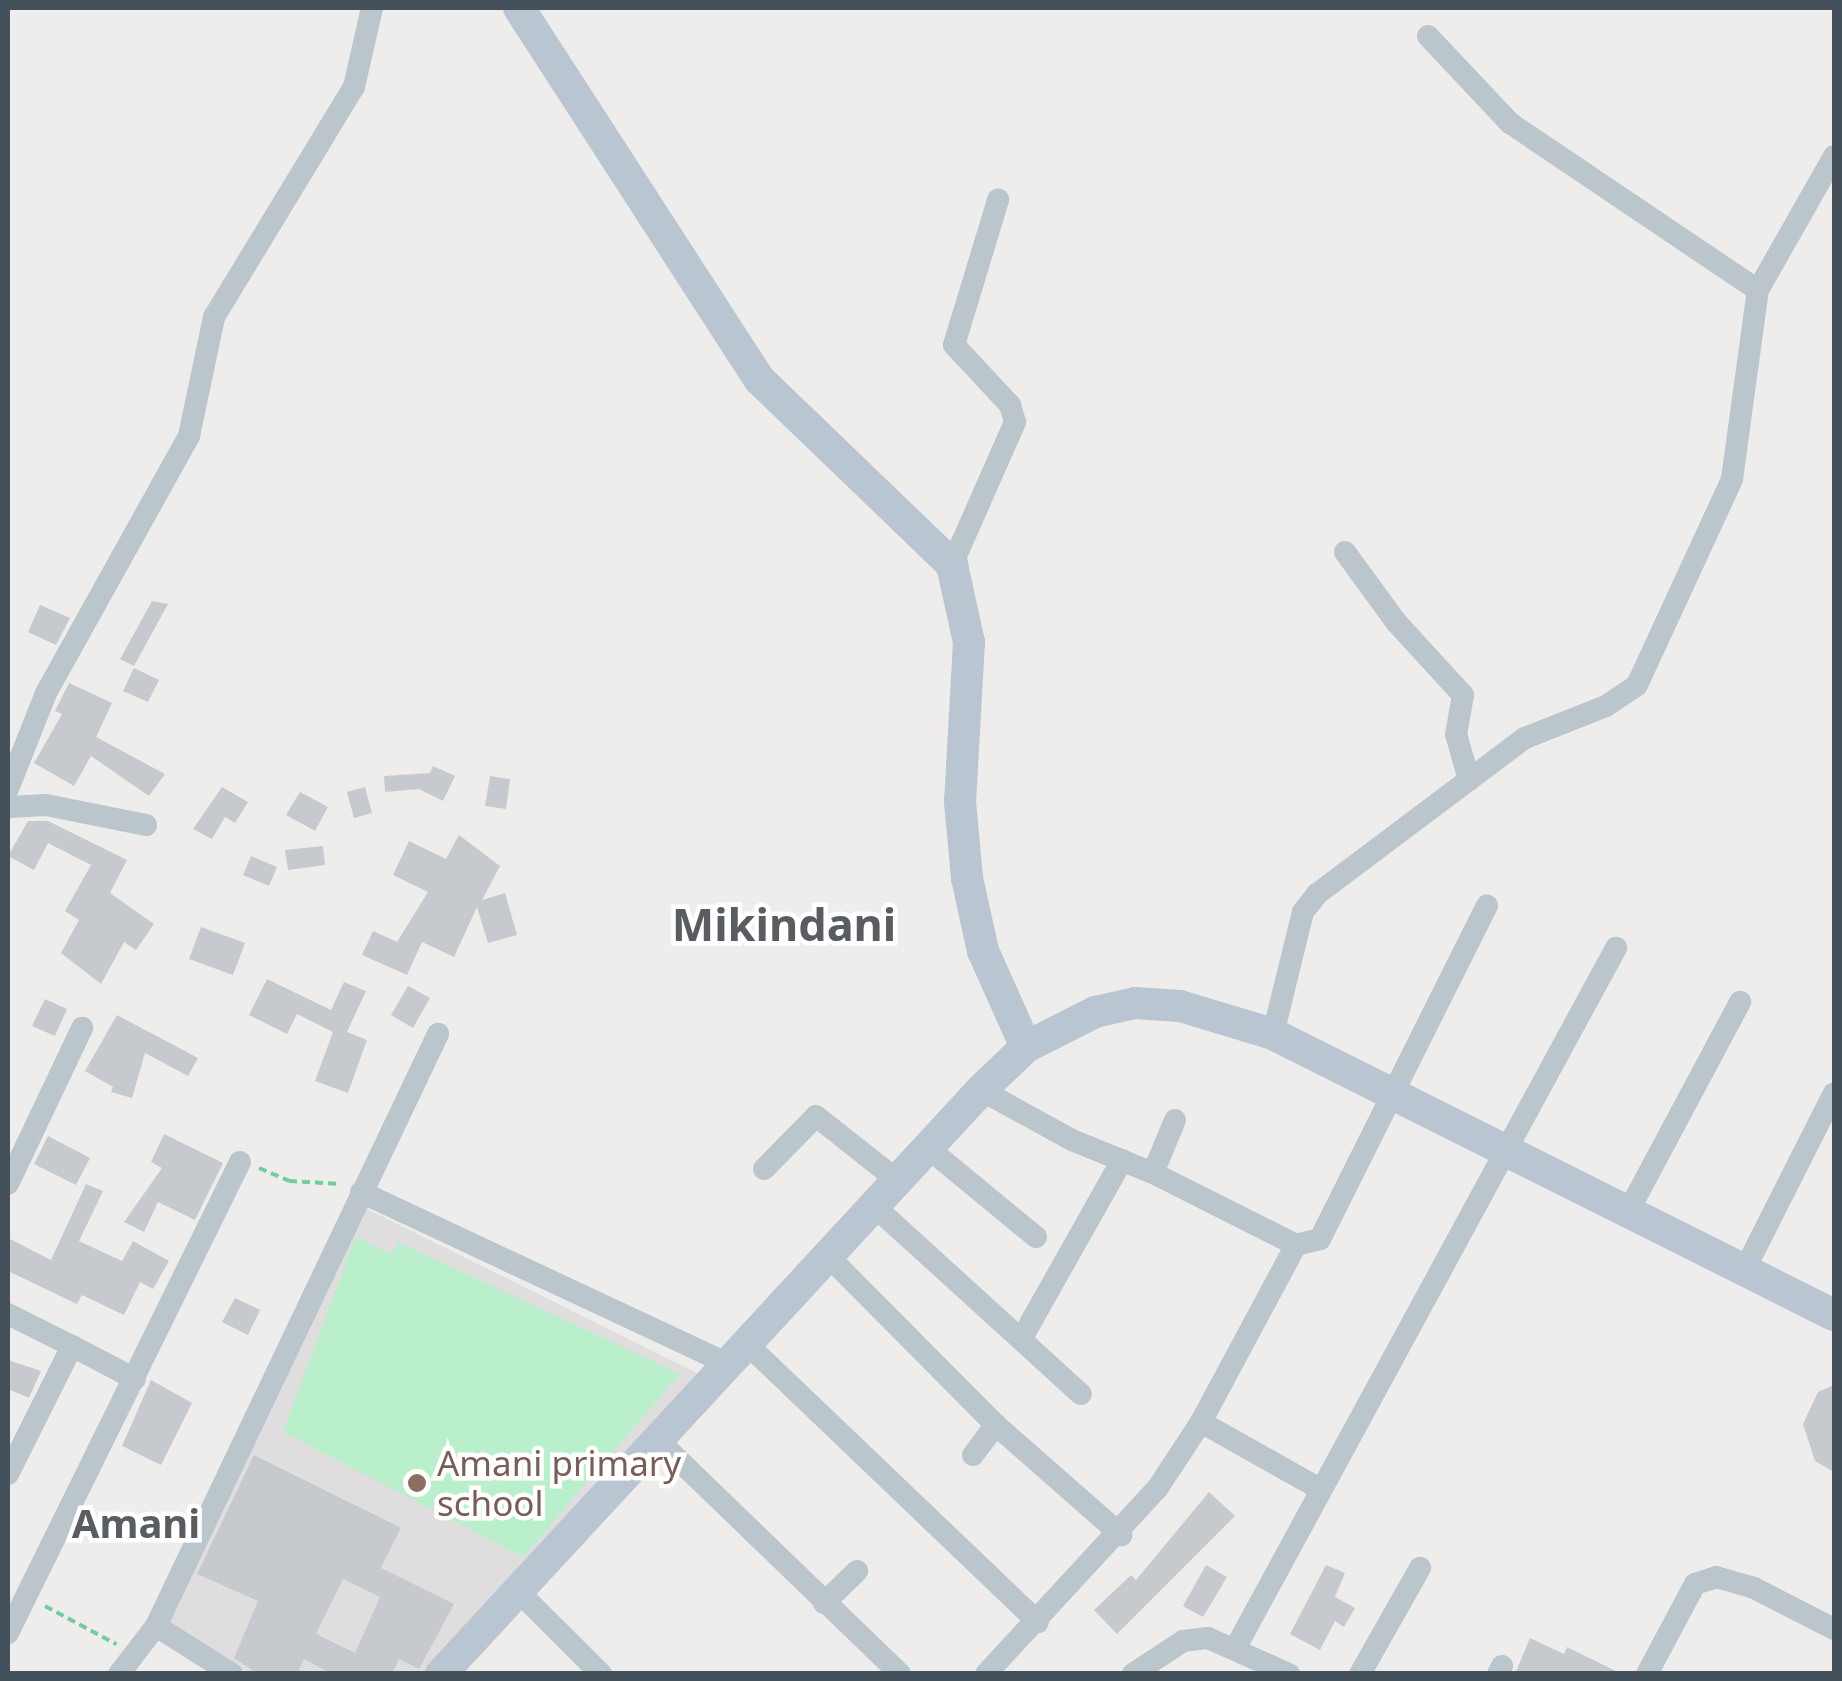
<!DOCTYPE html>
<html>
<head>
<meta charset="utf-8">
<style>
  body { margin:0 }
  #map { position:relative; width:1842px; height:1681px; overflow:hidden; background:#efecec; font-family:"Noto Sans",sans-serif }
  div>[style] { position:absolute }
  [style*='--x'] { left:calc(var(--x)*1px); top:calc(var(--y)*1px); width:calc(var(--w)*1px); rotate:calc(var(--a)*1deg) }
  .education>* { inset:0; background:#e0ddde }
  .green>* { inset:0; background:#b9efcb }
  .building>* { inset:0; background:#c6cacf }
  .path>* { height:4px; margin-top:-2px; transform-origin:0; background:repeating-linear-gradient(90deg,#71cd9c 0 8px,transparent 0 13px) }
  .street>* { height:22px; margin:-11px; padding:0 11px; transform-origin:11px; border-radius:11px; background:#bac5cc }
  .secondary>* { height:32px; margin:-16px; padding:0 16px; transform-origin:16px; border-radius:16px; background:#b9c6d1 }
  .dots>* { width:28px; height:28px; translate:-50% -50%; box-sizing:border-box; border:5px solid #fff; border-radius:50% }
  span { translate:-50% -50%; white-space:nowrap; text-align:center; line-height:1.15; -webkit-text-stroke:9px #fff; paint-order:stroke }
  .education-label { font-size:35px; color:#785e54 }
  .left { translate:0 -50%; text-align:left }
  .quarter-label { font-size:40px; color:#595d61; font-weight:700 }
  .district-label { font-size:45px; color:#595d61; font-weight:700 }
  .frame { position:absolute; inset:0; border:10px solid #44515a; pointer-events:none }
</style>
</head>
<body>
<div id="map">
  <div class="education">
    <div style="clip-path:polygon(363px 1207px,705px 1377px,433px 1673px,250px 1673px,163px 1625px)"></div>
  </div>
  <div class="green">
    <div style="clip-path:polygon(356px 1236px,391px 1255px,398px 1242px,680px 1374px,523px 1557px,283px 1432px)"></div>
  </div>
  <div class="building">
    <div style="clip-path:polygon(152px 601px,168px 604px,134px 666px,120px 659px)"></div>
    <div style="clip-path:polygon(40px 605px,70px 618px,56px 645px,28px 632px)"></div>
    <div style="clip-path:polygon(134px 668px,159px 680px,148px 702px,123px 691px)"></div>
    <div style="clip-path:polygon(69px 683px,112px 703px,96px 737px,165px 774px,149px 796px,91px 756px,74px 786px,34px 763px,62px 714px,55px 711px)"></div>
    <div style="clip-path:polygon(433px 766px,455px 776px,443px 801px,419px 789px,385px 792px,384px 776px,430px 773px)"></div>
    <div style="clip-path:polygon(490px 776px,510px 779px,506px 809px,485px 806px)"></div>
    <div style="clip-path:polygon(222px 787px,248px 802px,235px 823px,225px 817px,212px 839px,193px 829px)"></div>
    <div style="clip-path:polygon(365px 787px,372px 813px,354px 818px,347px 792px)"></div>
    <div style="clip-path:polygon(300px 792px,328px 807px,315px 831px,286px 815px)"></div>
    <div style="clip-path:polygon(28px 821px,48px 821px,127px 860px,110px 893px,154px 924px,136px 950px,124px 942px,101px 984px,61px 953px,79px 920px,65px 911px,91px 865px,48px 843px,34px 870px,8px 856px)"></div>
    <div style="clip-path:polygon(459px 835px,500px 866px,482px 900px,505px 893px,517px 935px,488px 943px,477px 907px,454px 957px,422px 942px,407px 975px,362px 955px,373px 931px,397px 942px,428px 892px,393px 875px,409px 841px,446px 859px)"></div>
    <div style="clip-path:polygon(323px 846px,325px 865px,288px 870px,285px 850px)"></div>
    <div style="clip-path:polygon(251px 856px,277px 867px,269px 886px,243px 875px)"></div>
    <div style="clip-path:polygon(201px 927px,245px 943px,233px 975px,189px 959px)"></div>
    <div style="clip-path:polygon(267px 979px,331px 1010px,344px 982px,366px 991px,347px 1032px,367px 1040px,348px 1093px,315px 1081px,333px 1032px,297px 1014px,287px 1034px,249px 1015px)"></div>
    <div style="clip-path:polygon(408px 986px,430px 998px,413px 1028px,391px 1015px)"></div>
    <div style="clip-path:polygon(45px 999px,67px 1009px,55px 1036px,32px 1026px)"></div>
    <div style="clip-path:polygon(117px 1015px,198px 1058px,188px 1076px,145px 1053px,132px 1098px,111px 1092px,113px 1087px,85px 1071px)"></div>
    <div style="clip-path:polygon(164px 1134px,223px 1163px,195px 1220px,158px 1202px,144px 1232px,124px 1222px,162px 1168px,151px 1162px)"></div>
    <div style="clip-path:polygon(48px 1136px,90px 1158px,76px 1185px,34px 1164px)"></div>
    <div style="clip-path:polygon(86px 1184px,103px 1191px,79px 1241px,122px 1261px,133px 1241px,169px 1261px,153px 1289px,140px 1282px,124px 1315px,82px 1295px,77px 1304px,8px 1271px,8px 1238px,51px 1260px)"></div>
    <div style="clip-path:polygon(235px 1298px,260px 1310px,248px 1335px,222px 1322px)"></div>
    <div style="clip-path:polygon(8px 1360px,41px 1371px,29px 1398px,8px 1389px)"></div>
    <div style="clip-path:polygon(151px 1380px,192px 1403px,161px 1465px,122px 1446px)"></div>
    <div style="clip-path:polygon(1834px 1385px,1834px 1472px,1815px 1461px,1803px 1424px,1818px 1392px)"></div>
    <div style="clip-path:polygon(evenodd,254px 1455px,401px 1528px,381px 1568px,454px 1604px,419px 1669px,399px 1659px,392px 1674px,332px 1674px,304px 1659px,297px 1674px,258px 1674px,234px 1658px,258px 1601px,197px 1574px,254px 1455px,343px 1579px,380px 1597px,355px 1653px,316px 1634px,343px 1579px)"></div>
    <div style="clip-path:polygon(1209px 1492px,1235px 1516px,1117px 1634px,1094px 1610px,1131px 1575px,1136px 1580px)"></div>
    <div style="clip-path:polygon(1206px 1565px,1227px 1577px,1203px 1617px,1183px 1606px)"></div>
    <div style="clip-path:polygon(1326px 1565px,1345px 1573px,1335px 1597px,1355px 1608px,1344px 1627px,1335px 1621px,1320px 1650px,1290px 1634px)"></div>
    <div style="clip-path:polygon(1530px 1638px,1564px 1654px,1567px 1647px,1622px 1674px,1515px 1674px)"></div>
  </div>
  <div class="path">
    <div style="--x:259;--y:1168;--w:33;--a:23"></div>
    <div style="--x:289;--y:1181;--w:52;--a:3.3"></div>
    <div style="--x:45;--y:1606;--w:81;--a:28.2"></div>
  </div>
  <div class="street">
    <div style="--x:1428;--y:36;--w:120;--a:46.7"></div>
    <div style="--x:1510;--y:123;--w:299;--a:34"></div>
    <div style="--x:1345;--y:552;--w:87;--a:53.9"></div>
    <div style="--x:1396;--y:622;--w:99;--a:47.5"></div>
    <div style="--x:1463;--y:695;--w:40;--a:100"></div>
    <div style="--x:1456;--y:734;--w:48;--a:74.2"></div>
    <div style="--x:952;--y:565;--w:156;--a:-66.2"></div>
    <div style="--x:1015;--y:422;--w:18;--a:-106"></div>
    <div style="--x:1010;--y:405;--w:82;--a:-133"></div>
    <div style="--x:954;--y:345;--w:152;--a:-73.1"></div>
    <div style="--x:8;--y:789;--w:103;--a:-68.4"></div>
    <div style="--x:46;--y:693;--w:294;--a:-60.9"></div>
    <div style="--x:189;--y:436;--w:122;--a:-78.1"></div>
    <div style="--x:214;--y:317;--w:269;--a:-58.7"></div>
    <div style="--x:354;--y:87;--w:81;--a:-77.2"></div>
    <div style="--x:8;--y:807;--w:38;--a:-3"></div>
    <div style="--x:46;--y:805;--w:102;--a:11.3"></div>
    <div style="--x:1273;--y:1034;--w:126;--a:-76.2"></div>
    <div style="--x:1303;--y:912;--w:23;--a:-52"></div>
    <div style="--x:1317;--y:894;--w:260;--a:-36.9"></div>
    <div style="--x:1525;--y:738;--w:87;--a:-21.6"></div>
    <div style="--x:1606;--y:706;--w:37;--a:-34"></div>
    <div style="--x:1637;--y:685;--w:227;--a:-65.2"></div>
    <div style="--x:1732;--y:479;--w:191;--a:-82.2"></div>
    <div style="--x:1758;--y:290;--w:154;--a:-60.4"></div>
    <div style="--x:981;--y:1090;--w:104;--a:28.8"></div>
    <div style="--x:1072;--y:1140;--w:87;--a:22.2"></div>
    <div style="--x:1175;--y:1120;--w:57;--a:112.5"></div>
    <div style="--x:1153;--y:1173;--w:160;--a:26.7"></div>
    <div style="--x:1296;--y:1245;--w:25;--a:-14"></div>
    <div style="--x:1320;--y:1239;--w:373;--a:-63.4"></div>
    <div style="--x:928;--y:1148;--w:140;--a:39.5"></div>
    <div style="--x:764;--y:1169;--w:74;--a:-45.5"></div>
    <div style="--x:816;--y:1116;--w:105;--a:38.4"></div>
    <div style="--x:8;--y:1184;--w:173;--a:-64.6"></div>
    <div style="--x:361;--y:1192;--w:405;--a:25.1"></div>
    <div style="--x:873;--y:1205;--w:281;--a:42.3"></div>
    <div style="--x:1629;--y:1210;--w:236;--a:-61.9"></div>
    <div style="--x:827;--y:1255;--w:240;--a:45.2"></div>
    <div style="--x:996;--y:1425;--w:167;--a:41.3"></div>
    <div style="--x:1744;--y:1271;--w:199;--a:-63.2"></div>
    <div style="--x:8;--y:1314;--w:72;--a:26.6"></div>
    <div style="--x:1023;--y:1336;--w:202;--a:-60.6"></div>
    <div style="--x:748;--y:1345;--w:401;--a:43.7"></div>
    <div style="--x:1201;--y:1422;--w:137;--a:29.4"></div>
    <div style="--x:661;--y:1443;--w:332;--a:44"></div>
    <div style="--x:973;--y:1455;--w:38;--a:-53"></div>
    <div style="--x:8;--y:1474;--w:143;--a:-63.4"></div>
    <div style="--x:72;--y:1346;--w:71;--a:27.6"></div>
    <div style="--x:517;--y:1590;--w:119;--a:45"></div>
    <div style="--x:824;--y:1603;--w:46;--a:-44.1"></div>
    <div style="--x:156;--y:1626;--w:90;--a:32.3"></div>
    <div style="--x:8;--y:1633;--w:525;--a:-63.78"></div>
    <div style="--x:1236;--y:1647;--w:796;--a:-61.47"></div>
    <div style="--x:119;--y:1674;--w:61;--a:-52.4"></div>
    <div style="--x:156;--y:1626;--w:656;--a:-64.53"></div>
    <div style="--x:986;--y:1674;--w:252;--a:-47.3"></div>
    <div style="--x:1157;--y:1489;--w:80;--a:-56.7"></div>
    <div style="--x:1201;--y:1422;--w:201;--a:-61.8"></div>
    <div style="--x:1133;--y:1674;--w:60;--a:-33.4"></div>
    <div style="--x:1183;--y:1641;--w:25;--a:-7"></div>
    <div style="--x:1208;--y:1638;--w:89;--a:24"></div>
    <div style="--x:1360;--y:1674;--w:122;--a:-60.5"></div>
    <div style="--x:1498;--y:1674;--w:9;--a:-63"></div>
    <div style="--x:1647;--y:1674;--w:102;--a:-61.9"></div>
    <div style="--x:1695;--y:1584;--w:22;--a:-18"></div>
    <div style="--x:1716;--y:1577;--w:40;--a:16"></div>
    <div style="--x:1754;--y:1588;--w:90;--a:27.1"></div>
  </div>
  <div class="secondary">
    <div style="--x:519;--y:8;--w:443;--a:57.1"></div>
    <div style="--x:760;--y:380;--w:267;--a:43.9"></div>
    <div style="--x:952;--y:565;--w:79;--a:77.6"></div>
    <div style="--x:969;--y:642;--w:160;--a:93.2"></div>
    <div style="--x:960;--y:802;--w:76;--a:84.7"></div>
    <div style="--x:967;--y:878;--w:75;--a:77.6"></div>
    <div style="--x:983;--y:951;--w:105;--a:65.9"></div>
    <div style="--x:441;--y:1674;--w:795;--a:-47.24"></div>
    <div style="--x:981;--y:1090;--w:62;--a:-43.7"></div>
    <div style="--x:1026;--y:1047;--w:77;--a:-26.9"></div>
    <div style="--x:1095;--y:1012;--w:41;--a:-12.7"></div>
    <div style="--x:1135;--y:1003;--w:45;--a:3.8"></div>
    <div style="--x:1180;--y:1006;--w:97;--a:16.8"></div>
    <div style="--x:1273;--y:1034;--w:627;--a:26.61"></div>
  </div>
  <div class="dots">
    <div style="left:417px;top:1483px;background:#8d6e63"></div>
  </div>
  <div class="education-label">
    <span class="left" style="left:437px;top:1483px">Amani primary<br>school</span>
  </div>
  <div class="quarter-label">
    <span style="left:136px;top:1523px">Amani</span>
  </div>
  <div class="district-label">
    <span style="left:784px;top:924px">Mikindani</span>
  </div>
  <div class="frame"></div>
</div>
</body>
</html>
